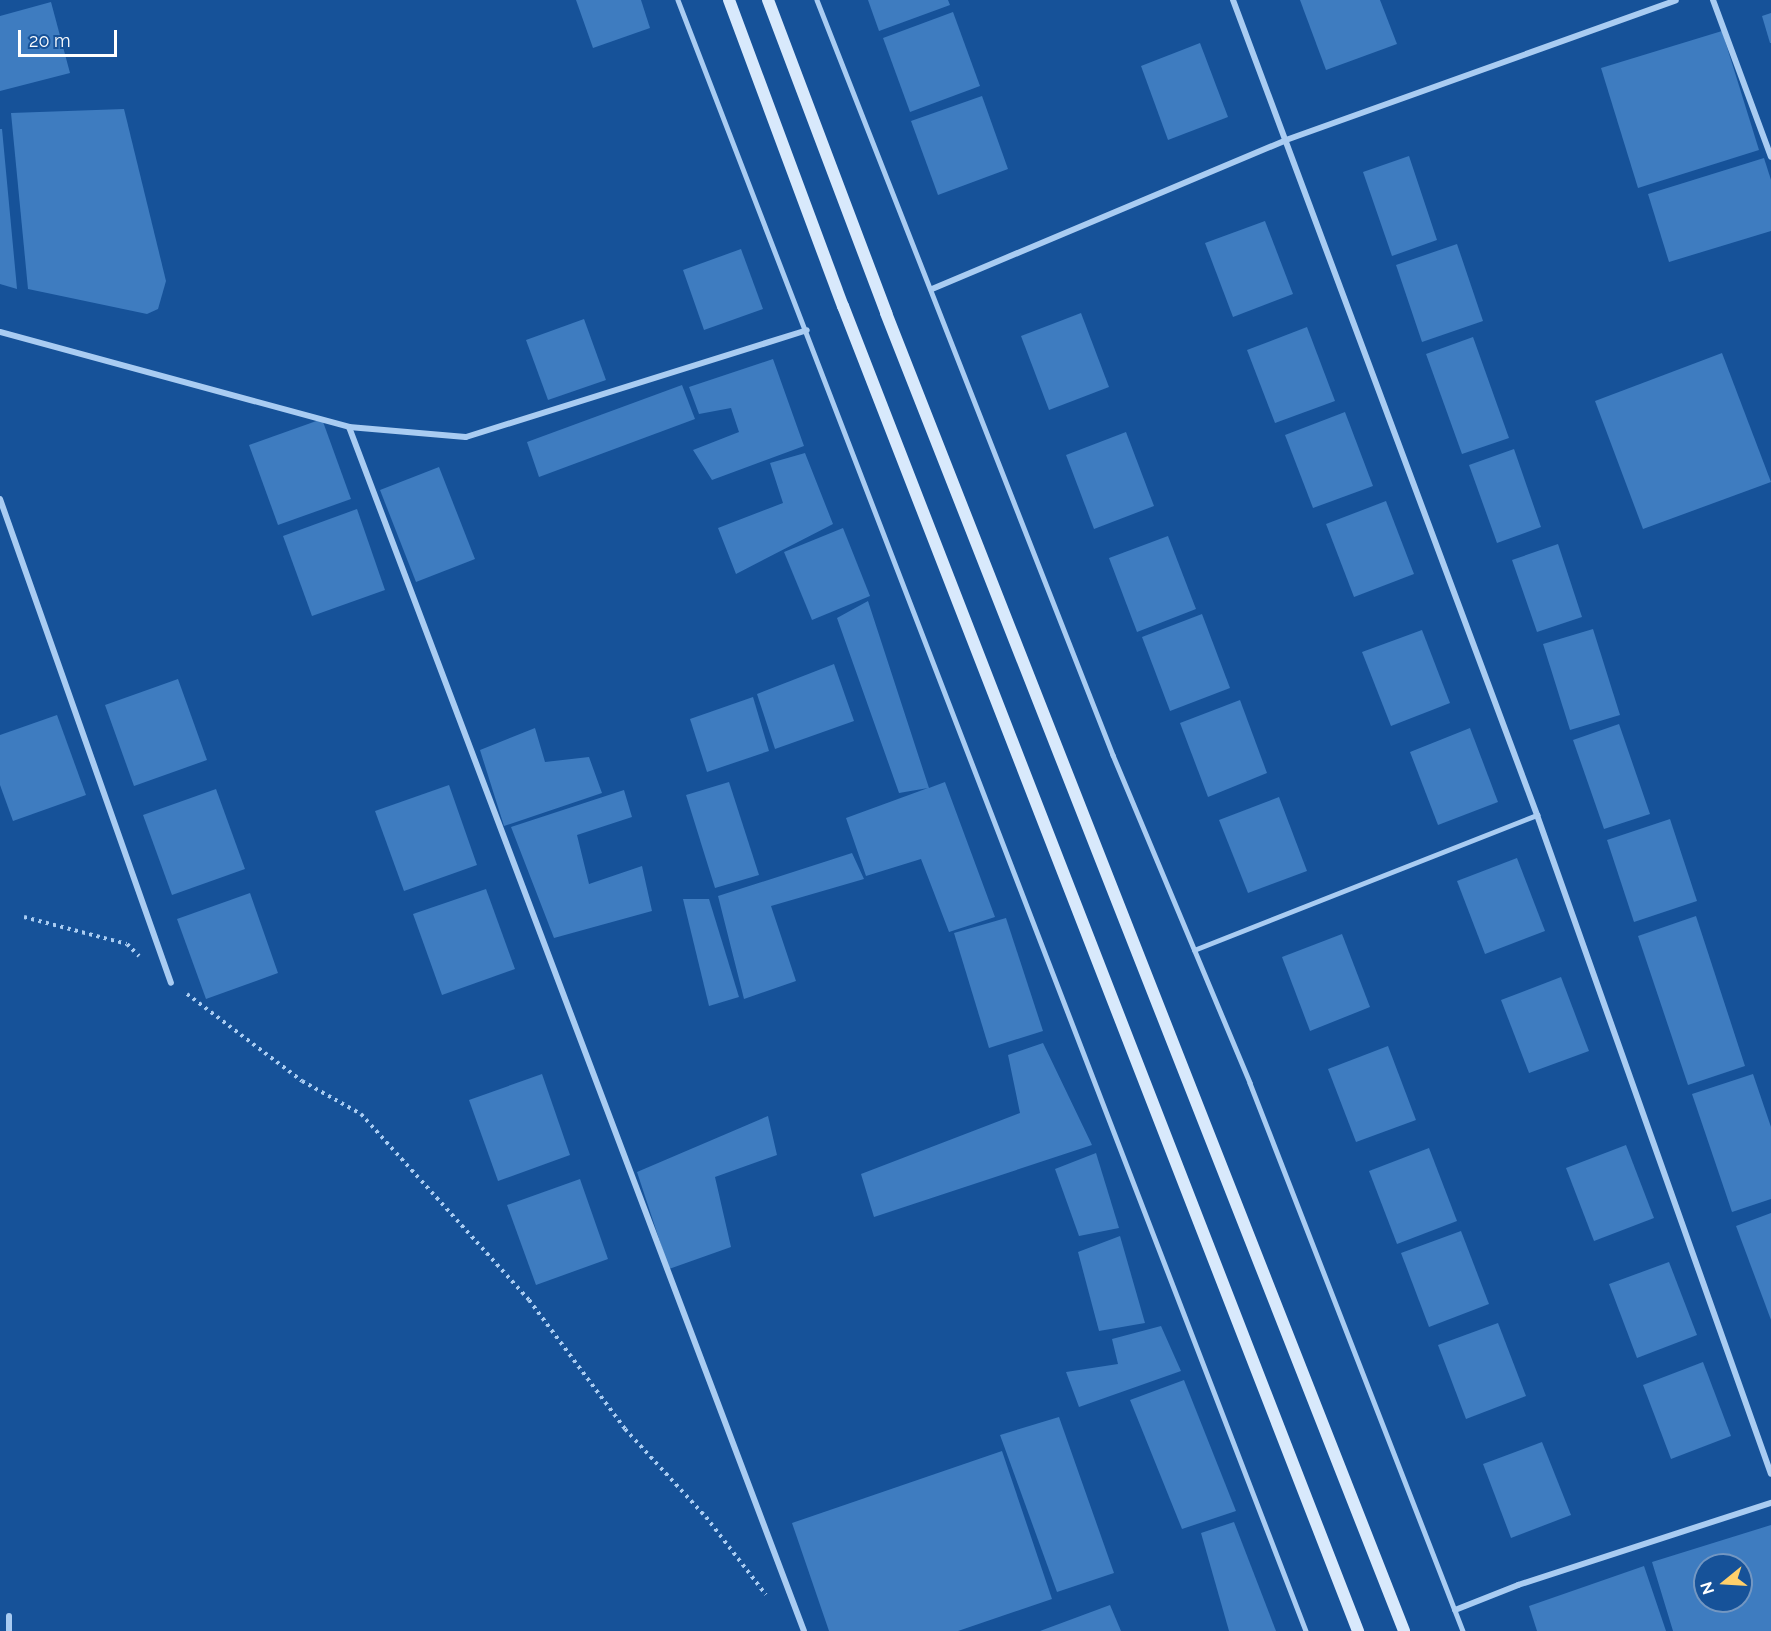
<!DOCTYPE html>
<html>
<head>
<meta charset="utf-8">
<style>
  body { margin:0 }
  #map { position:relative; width:1771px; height:1631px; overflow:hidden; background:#165299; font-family:Raleway,sans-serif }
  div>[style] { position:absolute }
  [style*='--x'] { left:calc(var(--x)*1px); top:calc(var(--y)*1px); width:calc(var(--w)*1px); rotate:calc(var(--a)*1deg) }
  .building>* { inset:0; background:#3e7cc0 }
  .path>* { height:4px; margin-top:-2px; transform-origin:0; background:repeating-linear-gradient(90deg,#a9ccf2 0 3px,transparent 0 7.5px) }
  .lane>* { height:4.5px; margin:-2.25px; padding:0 2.25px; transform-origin:2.25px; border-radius:2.25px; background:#a9ccf2 }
  .street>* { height:6px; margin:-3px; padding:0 3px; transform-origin:3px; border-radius:3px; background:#a9ccf2 }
  .secondary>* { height:12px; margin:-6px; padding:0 6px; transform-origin:6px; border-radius:6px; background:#d8e9fc }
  span { translate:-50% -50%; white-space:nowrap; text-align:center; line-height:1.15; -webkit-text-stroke:4.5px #165299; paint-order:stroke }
  .north { position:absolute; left:1693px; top:1553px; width:60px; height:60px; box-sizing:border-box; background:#165299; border:2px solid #7397c2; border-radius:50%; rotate:252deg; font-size:16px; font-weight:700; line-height:24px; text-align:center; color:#fff }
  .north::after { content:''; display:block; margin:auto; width:21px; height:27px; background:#ffd06b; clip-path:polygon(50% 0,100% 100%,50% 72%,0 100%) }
  .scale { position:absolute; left:18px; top:30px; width:99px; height:27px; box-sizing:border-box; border:3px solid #fff; border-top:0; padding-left:8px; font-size:18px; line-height:21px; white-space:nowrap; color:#fff; -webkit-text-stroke:4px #165299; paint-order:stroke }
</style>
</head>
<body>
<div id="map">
  <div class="building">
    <div style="clip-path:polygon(576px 0,641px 0,650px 28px,593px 48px)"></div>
    <div style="clip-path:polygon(868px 0,948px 0,950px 5px,879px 31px)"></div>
    <div style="clip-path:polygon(1300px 0,1380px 0,1397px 44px,1326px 70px)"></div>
    <div style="clip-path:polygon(51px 2px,70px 73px,0 91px,0 16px)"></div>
    <div style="clip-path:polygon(953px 12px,980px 86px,910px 112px,883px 38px)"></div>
    <div style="clip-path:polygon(1771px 13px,1771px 43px,1770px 43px,1762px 16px)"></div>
    <div style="clip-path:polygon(1722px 31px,1759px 150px,1638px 188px,1601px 68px)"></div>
    <div style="clip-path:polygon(1200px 43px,1228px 117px,1168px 140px,1141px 66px)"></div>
    <div style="clip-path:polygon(982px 96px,1008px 169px,938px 195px,911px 121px)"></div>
    <div style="clip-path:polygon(124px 109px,166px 281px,158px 309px,147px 314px,28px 289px,11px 113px)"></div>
    <div style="clip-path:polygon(0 129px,2px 129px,17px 289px,0 284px)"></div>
    <div style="clip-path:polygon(1409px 156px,1437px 240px,1392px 256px,1363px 172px)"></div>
    <div style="clip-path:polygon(1764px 158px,1771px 180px,1771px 231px,1669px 262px,1648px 194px)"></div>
    <div style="clip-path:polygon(1265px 221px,1293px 294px,1233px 317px,1205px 243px)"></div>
    <div style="clip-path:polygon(1457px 244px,1483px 321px,1422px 342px,1396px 265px)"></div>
    <div style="clip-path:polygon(741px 249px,763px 309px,704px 330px,683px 270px)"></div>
    <div style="clip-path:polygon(1081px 313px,1109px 387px,1049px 410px,1021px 336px)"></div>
    <div style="clip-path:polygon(584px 319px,606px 380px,548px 400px,526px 340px)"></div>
    <div style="clip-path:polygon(1307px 327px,1335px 401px,1275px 423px,1247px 350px)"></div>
    <div style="clip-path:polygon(1473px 337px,1509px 438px,1462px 454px,1426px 354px)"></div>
    <div style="clip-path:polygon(1722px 353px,1771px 482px,1643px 529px,1595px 401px)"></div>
    <div style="clip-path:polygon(773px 359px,804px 446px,712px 480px,693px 450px,739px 432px,731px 408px,699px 414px,689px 387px)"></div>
    <div style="clip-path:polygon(682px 385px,695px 419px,539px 477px,527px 442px)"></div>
    <div style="clip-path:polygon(1345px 412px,1373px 486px,1313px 508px,1285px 435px)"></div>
    <div style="clip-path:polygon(322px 419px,351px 499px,278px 525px,249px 445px)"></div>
    <div style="clip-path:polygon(1126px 432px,1154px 506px,1094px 529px,1066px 455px)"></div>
    <div style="clip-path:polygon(1514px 449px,1541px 527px,1497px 543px,1469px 465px)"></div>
    <div style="clip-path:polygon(805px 453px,833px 524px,736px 574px,718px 528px,783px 503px,770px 463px)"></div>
    <div style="clip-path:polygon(439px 467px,475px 559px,416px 582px,380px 490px)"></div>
    <div style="clip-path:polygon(1386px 501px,1414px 574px,1354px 597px,1326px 524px)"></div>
    <div style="clip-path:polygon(357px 509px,385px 590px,312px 616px,283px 536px)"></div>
    <div style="clip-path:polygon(843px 528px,870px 596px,812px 620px,784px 552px)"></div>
    <div style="clip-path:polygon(1168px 536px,1196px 609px,1137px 632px,1109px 558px)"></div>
    <div style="clip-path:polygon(1558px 544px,1582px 617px,1537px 632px,1512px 560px)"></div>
    <div style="clip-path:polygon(868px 601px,929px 788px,945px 782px,995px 917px,949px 932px,921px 859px,866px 876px,846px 818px,928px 788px,899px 793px,837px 618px)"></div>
    <div style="clip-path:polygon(1202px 614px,1230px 688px,1170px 711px,1142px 637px)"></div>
    <div style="clip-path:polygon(1593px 629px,1620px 715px,1570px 730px,1543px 644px)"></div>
    <div style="clip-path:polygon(1422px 630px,1450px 703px,1391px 726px,1362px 652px)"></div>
    <div style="clip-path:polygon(834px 664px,854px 721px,775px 749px,757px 694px)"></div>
    <div style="clip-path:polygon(178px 679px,207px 760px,134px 786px,105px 705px)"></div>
    <div style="clip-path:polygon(753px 697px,769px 751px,707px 772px,690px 719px)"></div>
    <div style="clip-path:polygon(1240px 700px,1267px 773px,1208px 797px,1180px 723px)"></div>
    <div style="clip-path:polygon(57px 715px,86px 795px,13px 821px,0 785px,0 735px)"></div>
    <div style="clip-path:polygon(1619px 724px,1650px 814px,1604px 829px,1573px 740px)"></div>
    <div style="clip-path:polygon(535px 728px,545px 762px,589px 757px,602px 793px,504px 826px,480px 750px)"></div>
    <div style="clip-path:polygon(1470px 728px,1498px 802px,1438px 825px,1410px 752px)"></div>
    <div style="clip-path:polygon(729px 782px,759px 875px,715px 888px,686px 795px)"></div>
    <div style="clip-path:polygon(449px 785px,477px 865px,404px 891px,375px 811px)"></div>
    <div style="clip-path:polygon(216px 789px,245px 869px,172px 895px,143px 815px)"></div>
    <div style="clip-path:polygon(624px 790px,632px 817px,577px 835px,589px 884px,642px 866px,652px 911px,554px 938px,511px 827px)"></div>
    <div style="clip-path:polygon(1279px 797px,1307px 871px,1248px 893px,1219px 820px)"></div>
    <div style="clip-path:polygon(1670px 819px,1697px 901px,1634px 922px,1607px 840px)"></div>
    <div style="clip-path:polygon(852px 853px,864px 879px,771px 906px,796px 981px,744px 999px,718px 896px)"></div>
    <div style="clip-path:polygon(1517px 858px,1545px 931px,1485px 954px,1457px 881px)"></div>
    <div style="clip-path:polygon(486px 889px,515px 969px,442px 995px,413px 914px)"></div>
    <div style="clip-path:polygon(250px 893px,278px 973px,206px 999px,177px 919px)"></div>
    <div style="clip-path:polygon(683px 899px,709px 899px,739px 997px,709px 1006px)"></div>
    <div style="clip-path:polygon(1696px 916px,1745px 1066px,1688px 1085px,1638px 936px)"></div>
    <div style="clip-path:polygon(1006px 918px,1043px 1031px,989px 1048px,954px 933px)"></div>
    <div style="clip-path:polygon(1342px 934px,1370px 1007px,1310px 1031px,1282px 957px)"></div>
    <div style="clip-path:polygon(1561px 977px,1589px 1051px,1529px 1073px,1501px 1000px)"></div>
    <div style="clip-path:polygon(1043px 1043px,1092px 1145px,874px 1217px,861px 1174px,1020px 1113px,1008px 1055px)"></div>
    <div style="clip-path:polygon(1388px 1046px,1416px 1120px,1356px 1142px,1328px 1069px)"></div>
    <div style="clip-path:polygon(542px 1074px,570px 1155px,498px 1181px,469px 1100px)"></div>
    <div style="clip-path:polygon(1753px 1074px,1771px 1127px,1771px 1199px,1732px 1212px,1692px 1094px)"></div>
    <div style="clip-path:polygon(768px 1116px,777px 1155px,715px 1177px,731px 1247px,669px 1269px,637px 1172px)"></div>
    <div style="clip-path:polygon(1626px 1145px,1654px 1218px,1594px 1241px,1566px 1168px)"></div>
    <div style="clip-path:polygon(1429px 1148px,1457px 1221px,1397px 1244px,1369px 1171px)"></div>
    <div style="clip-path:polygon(1096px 1153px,1119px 1228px,1079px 1236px,1055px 1169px)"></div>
    <div style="clip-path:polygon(580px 1179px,608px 1259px,536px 1285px,507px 1205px)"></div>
    <div style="clip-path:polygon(1771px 1213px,1771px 1320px,1736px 1226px)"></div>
    <div style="clip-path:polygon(1461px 1231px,1489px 1304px,1429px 1327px,1401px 1253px)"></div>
    <div style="clip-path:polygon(1120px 1236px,1145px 1323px,1099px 1331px,1078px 1252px)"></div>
    <div style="clip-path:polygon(1669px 1262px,1697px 1335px,1637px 1358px,1609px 1284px)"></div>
    <div style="clip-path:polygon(1498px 1323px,1526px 1396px,1466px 1419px,1438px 1345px)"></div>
    <div style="clip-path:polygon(1161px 1326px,1181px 1371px,1079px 1407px,1066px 1372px,1118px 1364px,1112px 1339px)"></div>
    <div style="clip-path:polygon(1703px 1362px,1731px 1436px,1671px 1459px,1643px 1385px)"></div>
    <div style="clip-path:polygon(1184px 1380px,1236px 1511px,1182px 1529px,1130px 1400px)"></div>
    <div style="clip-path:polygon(1059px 1417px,1114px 1573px,1057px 1592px,1000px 1435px)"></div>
    <div style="clip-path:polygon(1542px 1442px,1571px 1515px,1511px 1538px,1483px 1464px)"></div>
    <div style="clip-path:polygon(1002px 1451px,1052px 1599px,958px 1631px,829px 1631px,792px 1523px)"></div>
    <div style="clip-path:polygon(1234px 1522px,1276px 1631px,1229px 1631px,1201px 1533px)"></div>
    <div style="clip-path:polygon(evenodd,1771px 1525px,1771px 1631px,1673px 1631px,1652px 1562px,1771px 1525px,1705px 1565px,1741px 1565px,1741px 1601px,1705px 1601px,1705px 1565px)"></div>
    <div style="clip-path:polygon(1644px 1566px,1666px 1631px,1537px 1631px,1529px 1606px)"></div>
    <div style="clip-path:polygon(1110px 1605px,1121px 1631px,1040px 1631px)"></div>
  </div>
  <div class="path">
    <div style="--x:24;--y:917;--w:106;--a:14.7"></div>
    <div style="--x:127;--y:944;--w:17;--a:45"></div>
    <div style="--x:187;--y:994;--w:144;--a:37.1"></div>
    <div style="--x:302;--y:1081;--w:68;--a:29.2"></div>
    <div style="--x:361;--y:1114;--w:251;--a:47.9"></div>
    <div style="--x:529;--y:1300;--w:161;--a:53.3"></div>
    <div style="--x:625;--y:1429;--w:120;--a:47.4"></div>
    <div style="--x:706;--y:1517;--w:98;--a:52.4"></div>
  </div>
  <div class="lane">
    <div style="--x:678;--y:0;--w:1748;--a:68.94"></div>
    <div style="--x:817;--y:0;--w:811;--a:68.59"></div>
    <div style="--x:1113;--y:755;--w:355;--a:67.3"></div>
    <div style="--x:1250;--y:1083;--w:588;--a:68.76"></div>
    <div style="--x:1194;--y:950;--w:369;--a:-21.5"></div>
  </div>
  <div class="street">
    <div style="--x:1233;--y:0;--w:870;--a:69.54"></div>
    <div style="--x:1537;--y:815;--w:699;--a:70.45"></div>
    <div style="--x:1713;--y:0;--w:167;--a:69.7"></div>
    <div style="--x:932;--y:289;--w:384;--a:-22.8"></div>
    <div style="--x:1286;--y:140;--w:414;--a:-19.7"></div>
    <div style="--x:0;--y:332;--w:362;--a:15.2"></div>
    <div style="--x:349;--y:427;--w:117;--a:4.9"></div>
    <div style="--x:466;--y:437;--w:357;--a:-17.4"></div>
    <div style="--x:349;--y:427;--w:1287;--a:69.3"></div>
    <div style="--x:0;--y:499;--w:513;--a:70.54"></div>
    <div style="--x:1455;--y:1610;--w:68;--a:-21.6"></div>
    <div style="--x:1518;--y:1585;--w:266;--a:-18"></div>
    <div style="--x:9;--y:1631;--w:15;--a:-90"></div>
  </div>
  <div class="secondary">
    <div style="--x:729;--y:0;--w:327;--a:69.6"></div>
    <div style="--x:843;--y:306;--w:1422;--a:68.76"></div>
    <div style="--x:768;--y:0;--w:335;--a:69.3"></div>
    <div style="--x:886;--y:313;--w:1416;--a:68.54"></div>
  </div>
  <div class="north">N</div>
  <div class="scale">20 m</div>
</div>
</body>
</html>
